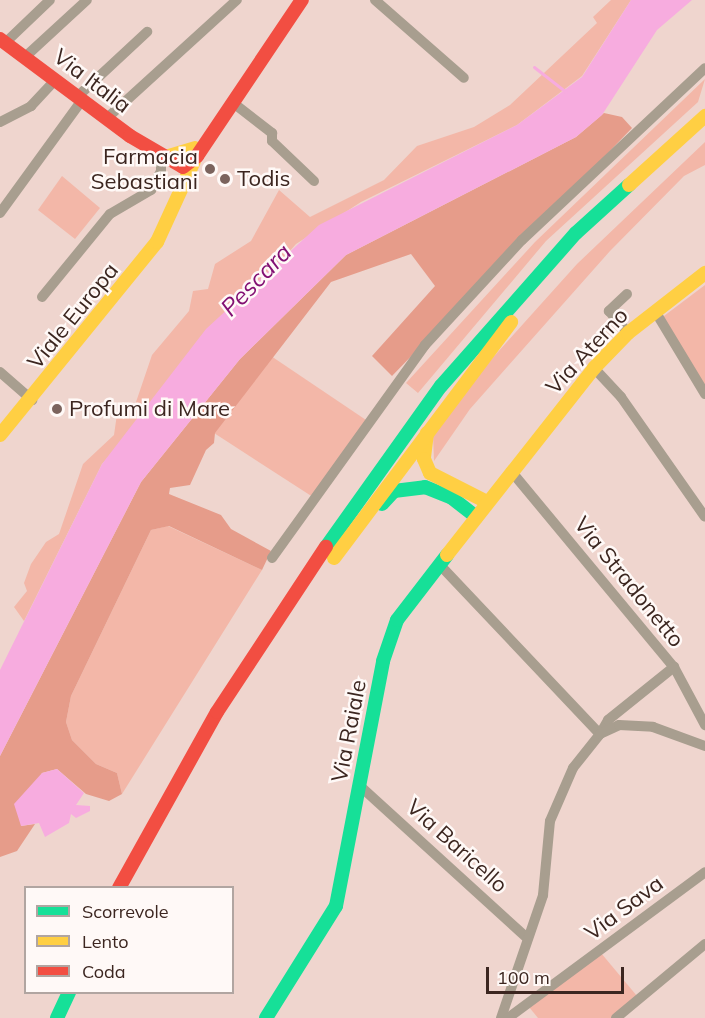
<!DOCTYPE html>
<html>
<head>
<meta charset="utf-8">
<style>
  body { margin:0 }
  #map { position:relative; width:705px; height:1018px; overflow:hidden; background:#efd5ce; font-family:Mulish,sans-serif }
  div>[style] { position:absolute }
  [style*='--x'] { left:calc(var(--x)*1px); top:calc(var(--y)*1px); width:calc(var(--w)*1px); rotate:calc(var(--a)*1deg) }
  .green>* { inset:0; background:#f3b7a8 }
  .forest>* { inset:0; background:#e69c8a }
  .water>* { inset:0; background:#f7acdf }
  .stream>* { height:3px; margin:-1.5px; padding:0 1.5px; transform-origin:1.5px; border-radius:1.5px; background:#f7acdf }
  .street>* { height:10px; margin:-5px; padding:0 5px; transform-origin:5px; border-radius:5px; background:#a89e8f }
  .fast>* { height:14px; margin:-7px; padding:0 7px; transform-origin:7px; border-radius:7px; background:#16e098 }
  .slow>* { height:14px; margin:-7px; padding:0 7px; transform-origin:7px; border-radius:7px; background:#ffcf43 }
  .jam>* { height:14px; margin:-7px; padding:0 7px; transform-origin:7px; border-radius:7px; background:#f24e42 }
  .dots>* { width:16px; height:16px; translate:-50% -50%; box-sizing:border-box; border:3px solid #fff9f7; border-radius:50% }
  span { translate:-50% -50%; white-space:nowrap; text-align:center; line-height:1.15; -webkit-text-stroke:5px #fff9f7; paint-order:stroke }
  .street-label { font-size:22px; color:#3c2620 }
  .poi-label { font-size:22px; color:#3c2620 }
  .right { translate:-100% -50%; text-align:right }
  .left { translate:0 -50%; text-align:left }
  .water-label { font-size:24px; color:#831073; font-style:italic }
  .legend { position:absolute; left:24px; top:886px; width:210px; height:108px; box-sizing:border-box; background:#fff9f7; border:2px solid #b1a5a1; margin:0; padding:8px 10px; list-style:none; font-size:18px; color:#3c2620 }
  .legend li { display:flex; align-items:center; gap:12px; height:30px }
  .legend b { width:30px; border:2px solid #b1a5a1 }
  .scale { position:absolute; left:486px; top:967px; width:138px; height:27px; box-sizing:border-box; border:3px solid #3c2620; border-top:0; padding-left:8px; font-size:18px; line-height:21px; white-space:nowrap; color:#3c2620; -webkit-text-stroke:4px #fff9f7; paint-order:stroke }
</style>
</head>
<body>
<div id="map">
  <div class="green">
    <div style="clip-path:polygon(611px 0,631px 0,582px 76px,517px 125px,361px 202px,296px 244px,102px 464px,24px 621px,14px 607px,27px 591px,24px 583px,31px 564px,46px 542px,59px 534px,83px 464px,114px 435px,117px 414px,135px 405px,152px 355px,189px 311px,193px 291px,208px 289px,215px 264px,251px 241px,279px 190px,310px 217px,384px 180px,417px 146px,474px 127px,510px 105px,597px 23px,593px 17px)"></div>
    <div style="clip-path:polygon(705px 79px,698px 102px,546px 241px,418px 393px,406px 383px,535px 242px)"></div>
    <div style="clip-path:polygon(705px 142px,705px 165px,684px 176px,610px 251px,470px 409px,434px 461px,433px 435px,480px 372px,577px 264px)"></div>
    <div style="clip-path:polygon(62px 176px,100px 208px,75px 239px,38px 210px)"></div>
    <div style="clip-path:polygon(705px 285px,705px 386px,660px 319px)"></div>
    <div style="clip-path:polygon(271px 356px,369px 422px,316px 499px,214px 433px)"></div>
    <div style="clip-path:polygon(168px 526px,262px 570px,122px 794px,117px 773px,96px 764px,72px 740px,66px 722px,71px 696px,151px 530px)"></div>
    <div style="clip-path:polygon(601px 953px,637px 996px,611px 1018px,538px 1018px,529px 1007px)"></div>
  </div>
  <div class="forest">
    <div style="clip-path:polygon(604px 113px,622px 117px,632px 128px,392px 376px,372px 356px,435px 286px,411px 254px,331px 282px,215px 433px,214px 443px,206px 450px,190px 485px,170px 488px,169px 494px,221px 515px,231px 529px,271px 551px,262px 570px,169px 526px,151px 530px,71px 696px,66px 722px,72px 740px,96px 764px,117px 773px,122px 794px,109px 801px,86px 794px,57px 769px,42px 773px,21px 826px,35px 824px,17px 851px,0 857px,0 756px,141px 482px,240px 359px,346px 255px,576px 137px)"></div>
  </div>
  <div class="water">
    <div style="clip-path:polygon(631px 0,692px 0,657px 30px,602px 115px,576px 137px,346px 255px,240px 359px,141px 482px,0 756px,0 670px,102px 464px,206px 329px,319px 225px,517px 125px,582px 77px)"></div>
    <div style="clip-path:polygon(57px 769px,84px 793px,76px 805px,90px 806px,90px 811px,76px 818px,71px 814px,69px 823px,45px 837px,39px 823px,21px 826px,14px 804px,42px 773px)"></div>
  </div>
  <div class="stream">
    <div style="--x:534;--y:67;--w:41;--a:38"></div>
  </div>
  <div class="street">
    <div style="--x:375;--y:0;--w:118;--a:41.2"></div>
    <div style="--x:5;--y:43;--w:62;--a:-43.7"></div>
    <div style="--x:25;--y:57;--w:84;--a:-42.6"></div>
    <div style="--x:77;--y:97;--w:96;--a:-42.9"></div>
    <div style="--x:232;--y:102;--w:51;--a:37.8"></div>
    <div style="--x:272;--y:133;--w:8;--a:90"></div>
    <div style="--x:272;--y:141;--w:58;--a:43.6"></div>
    <div style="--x:106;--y:119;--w:177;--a:-42.3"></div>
    <div style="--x:0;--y:122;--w:35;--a:-27"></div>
    <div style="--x:31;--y:106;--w:35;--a:-47"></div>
    <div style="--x:0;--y:213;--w:140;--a:-54"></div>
    <div style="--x:627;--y:294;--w:25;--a:137"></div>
    <div style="--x:609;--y:311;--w:29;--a:49"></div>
    <div style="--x:42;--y:297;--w:107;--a:-50.7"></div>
    <div style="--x:110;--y:214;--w:48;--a:-30.3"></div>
    <div style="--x:151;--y:190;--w:21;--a:-62"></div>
    <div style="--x:161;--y:171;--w:17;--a:-90"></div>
    <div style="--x:655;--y:311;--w:97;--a:58.9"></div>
    <div style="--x:594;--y:368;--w:40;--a:47"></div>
    <div style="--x:621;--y:397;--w:146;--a:55"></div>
    <div style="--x:0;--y:372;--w:43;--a:41.2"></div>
    <div style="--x:511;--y:471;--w:255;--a:50.3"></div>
    <div style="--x:674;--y:667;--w:66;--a:61.9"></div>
    <div style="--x:272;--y:558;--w:262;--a:-54.3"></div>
    <div style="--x:425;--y:345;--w:143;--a:-47.3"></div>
    <div style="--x:522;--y:240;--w:251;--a:-43.2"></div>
    <div style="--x:439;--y:564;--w:234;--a:46.6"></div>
    <div style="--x:600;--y:734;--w:16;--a:-60"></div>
    <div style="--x:608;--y:720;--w:85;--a:-38.8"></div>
    <div style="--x:360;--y:786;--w:224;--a:42.3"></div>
    <div style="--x:501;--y:1018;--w:130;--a:-71.1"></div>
    <div style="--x:543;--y:895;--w:74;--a:-84.6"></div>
    <div style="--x:550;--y:821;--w:58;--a:-66.5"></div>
    <div style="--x:573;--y:768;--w:43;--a:-51.5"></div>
    <div style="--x:600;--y:734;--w:21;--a:-25"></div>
    <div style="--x:619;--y:725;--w:34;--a:3"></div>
    <div style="--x:653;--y:727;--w:55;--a:20.1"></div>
    <div style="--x:508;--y:1018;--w:245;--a:-36.5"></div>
    <div style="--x:616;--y:1018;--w:116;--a:-39.7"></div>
  </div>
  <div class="fast">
    <div style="--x:382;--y:504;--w:18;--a:-47"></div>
    <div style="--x:394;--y:491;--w:31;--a:-7"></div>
    <div style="--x:425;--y:487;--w:29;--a:22"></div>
    <div style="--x:452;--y:498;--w:31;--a:38"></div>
    <div style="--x:326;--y:547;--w:198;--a:-54.5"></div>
    <div style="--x:441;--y:386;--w:204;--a:-48.6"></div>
    <div style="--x:576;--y:233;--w:72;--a:-42.2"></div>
    <div style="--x:57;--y:1018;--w:29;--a:-65"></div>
    <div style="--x:266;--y:1018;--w:132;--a:-58"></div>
    <div style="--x:336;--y:906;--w:249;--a:-79.1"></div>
    <div style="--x:383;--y:661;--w:43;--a:-71.1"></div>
    <div style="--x:397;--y:620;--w:82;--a:-52.4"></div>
  </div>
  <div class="slow">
    <div style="--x:169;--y:156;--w:27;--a:-17"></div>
    <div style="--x:629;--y:185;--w:103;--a:-42.2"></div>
    <div style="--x:427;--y:433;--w:26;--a:97"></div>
    <div style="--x:424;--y:459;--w:15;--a:67"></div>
    <div style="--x:430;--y:473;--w:64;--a:27"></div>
    <div style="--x:0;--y:435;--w:249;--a:-50.9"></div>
    <div style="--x:157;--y:242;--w:89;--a:-65.4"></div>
    <div style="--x:447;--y:555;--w:238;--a:-51.8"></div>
    <div style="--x:594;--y:368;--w:49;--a:-45.8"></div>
    <div style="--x:628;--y:333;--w:98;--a:-37.9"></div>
    <div style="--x:334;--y:558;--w:295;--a:-53.1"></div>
  </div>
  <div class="jam">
    <div style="--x:0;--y:39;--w:162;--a:36.7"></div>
    <div style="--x:130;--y:136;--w:61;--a:30.3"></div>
    <div style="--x:183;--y:167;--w:18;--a:-38"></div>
    <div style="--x:197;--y:156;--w:188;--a:-56.1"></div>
    <div style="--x:119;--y:888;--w:201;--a:-60.9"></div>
    <div style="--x:217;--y:712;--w:198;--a:-56.6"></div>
  </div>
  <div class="dots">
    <div style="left:210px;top:169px;background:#7b635d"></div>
    <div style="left:225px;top:179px;background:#7b635d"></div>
    <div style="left:57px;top:409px;background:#7b635d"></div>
  </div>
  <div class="street-label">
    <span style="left:92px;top:81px;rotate:37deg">Via Italia</span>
    <span style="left:73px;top:316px;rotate:-51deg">Viale Europa</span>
    <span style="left:587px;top:351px;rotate:-47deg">Via Aterno</span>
    <span style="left:629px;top:582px;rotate:51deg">Via Stradonetto</span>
    <span style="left:349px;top:731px;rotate:-79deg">Via Raiale</span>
    <span style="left:457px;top:846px;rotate:42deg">Via Baricello</span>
    <span style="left:624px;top:908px;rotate:-37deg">Via Sava</span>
  </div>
  <div class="poi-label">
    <span class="right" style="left:198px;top:169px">Farmacia<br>Sebastiani</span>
    <span class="left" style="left:237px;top:179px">Todis</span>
    <span class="left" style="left:69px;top:409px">Profumi di Mare</span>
  </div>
  <div class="water-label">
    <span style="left:256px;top:280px;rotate:-46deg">Pescara</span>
  </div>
  <ul class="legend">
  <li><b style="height:8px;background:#16e098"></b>Scorrevole</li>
  <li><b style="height:8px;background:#ffcf43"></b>Lento</li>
  <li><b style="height:8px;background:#f24e42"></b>Coda</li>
  </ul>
  <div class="scale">100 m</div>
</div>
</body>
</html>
